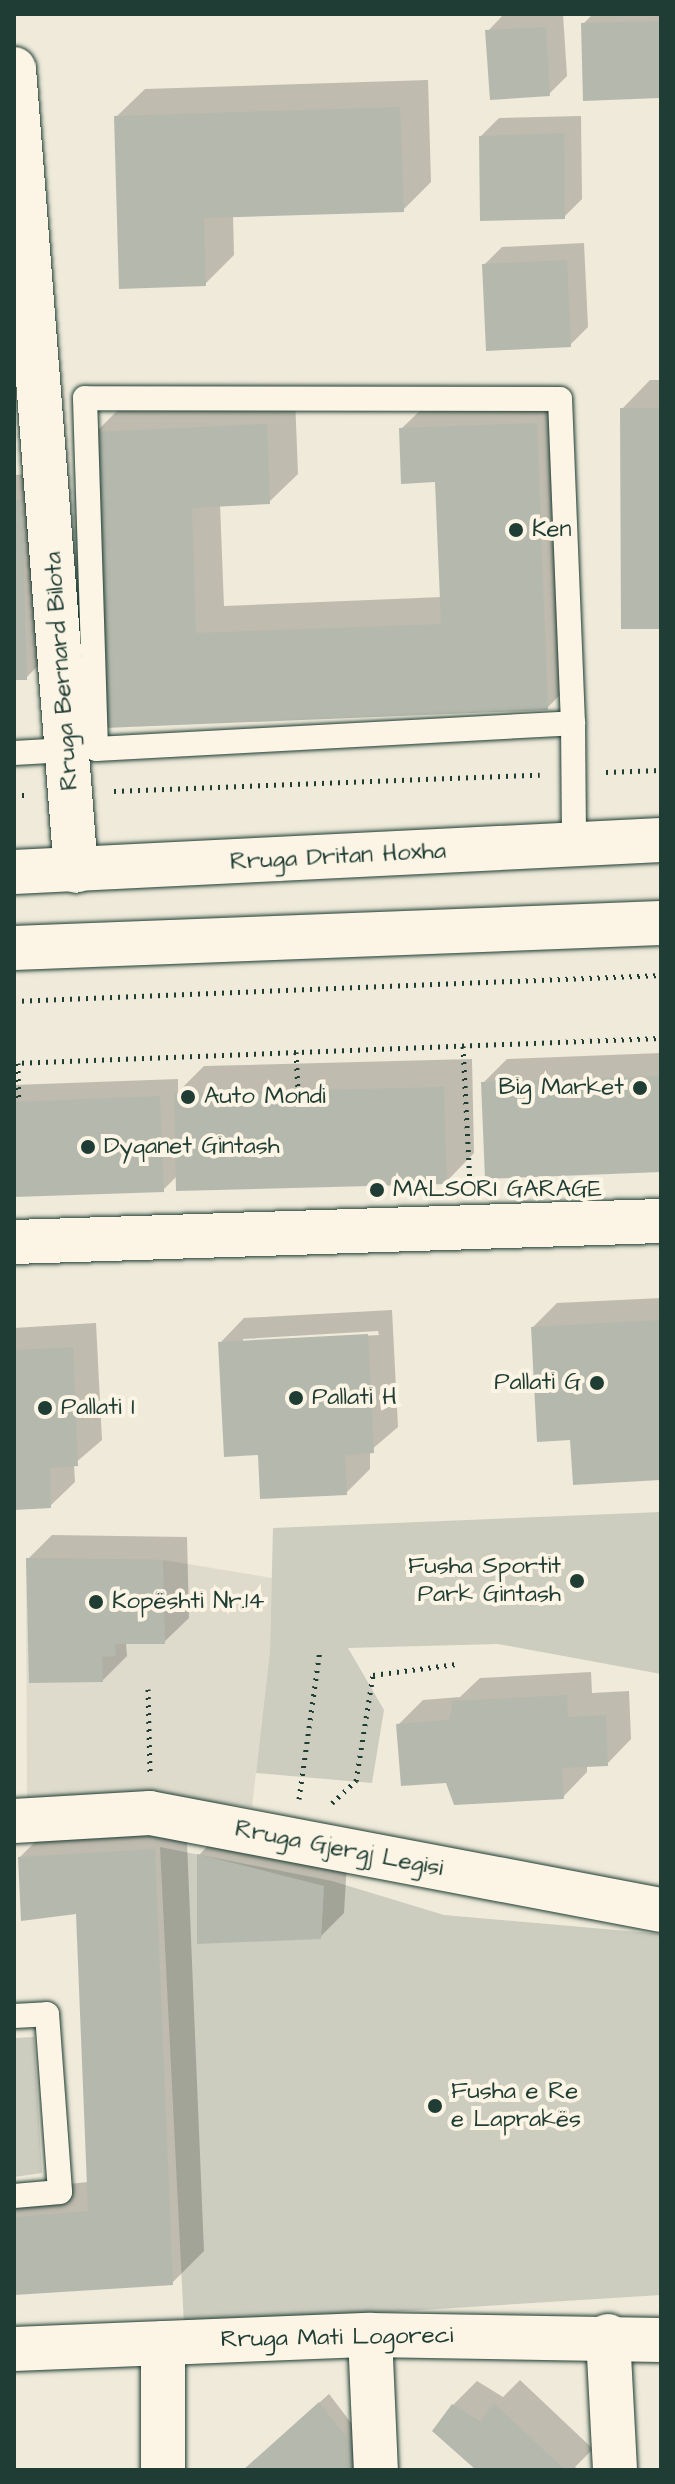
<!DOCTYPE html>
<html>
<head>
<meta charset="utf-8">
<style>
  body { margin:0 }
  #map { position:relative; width:675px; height:2484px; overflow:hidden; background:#efeada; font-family:"Architects Daughter",sans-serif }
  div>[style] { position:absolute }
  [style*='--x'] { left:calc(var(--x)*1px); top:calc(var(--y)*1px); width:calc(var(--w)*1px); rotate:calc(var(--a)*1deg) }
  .built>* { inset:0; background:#dedbcc }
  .green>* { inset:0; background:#cccdbf }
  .shadow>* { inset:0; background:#0003 }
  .building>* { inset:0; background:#b5b9ad }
  .path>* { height:5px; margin-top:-2.5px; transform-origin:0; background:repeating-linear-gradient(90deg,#1f3d34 0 2px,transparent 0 8px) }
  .roads { filter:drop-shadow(0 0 2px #1f3d34) drop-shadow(0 0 2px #1f3d34) }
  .lane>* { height:24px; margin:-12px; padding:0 12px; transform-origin:12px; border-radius:12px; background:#fcf5e5 }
  .street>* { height:44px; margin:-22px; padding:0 22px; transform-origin:22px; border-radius:22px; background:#fcf5e5 }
  .primary>* { height:44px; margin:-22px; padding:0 22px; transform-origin:22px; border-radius:22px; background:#fcf5e5 }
  .dots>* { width:22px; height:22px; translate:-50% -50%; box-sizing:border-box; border:4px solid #fcf5e5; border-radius:50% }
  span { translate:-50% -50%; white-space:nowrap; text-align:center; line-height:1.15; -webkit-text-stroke:8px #fcf5e5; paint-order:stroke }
  .poi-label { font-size:24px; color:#1f3d34 }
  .left { translate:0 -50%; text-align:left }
  .right { translate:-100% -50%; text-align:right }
  .street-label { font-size:24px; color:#1f3d34 }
  .frame { position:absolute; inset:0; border:16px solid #1f3d34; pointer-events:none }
</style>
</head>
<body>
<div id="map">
  <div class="built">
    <div style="clip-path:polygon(26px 1558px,163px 1560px,272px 1578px,270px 1650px,252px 1807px,151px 1795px,27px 1804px)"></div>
  </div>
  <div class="green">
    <div style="clip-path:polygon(661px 1512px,661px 1674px,498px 1644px,348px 1648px,384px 1710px,372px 1783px,256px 1773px,270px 1650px,273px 1528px)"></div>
    <div style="clip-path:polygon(160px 1847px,332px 1881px,444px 1915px,661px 1934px,661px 2295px,184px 2325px)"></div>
    <div style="clip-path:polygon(34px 2037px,42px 2173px,14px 2177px,14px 2038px)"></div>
  </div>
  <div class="shadow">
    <div style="clip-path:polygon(504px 14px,563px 14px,567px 76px,549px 94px,488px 31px)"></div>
    <div style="clip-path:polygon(593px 14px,661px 14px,660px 96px,583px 24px)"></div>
    <div style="clip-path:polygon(428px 80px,431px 182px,403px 210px,233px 215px,234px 255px,205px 284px,116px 117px,145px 89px)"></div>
    <div style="clip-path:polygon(581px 116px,582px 199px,564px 217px,481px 136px,499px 118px)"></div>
    <div style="clip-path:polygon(584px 243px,588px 327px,570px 345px,484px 265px,502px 247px)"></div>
    <div style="clip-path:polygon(650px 380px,661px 380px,661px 627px,622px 409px)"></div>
    <div style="clip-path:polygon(565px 396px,576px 679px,547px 708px,107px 726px,95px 433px,124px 404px,295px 397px,298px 474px,269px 502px,220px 504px,224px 606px,442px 597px,437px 480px,401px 429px,430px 401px)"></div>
    <div style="clip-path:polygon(50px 473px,54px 649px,26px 678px,14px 678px,14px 475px)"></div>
    <div style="clip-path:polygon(661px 1053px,661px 1170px,483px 1083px,507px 1059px)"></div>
    <div style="clip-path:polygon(472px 1059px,474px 1153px,446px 1182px,178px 1175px,163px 1190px,14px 1196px,14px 1085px,178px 1079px,178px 1092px,204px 1066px)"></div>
    <div style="clip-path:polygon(661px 1298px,661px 1476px,659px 1478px,572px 1438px,533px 1327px,557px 1303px)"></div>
    <div style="clip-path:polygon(evenodd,392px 1310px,398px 1427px,370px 1451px,370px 1469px,346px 1493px,260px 1453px,220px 1343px,244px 1318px,392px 1310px,378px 1331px,379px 1335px,243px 1343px,243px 1339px,378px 1331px)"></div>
    <div style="clip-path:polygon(96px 1323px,102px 1440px,74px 1464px,75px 1482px,50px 1506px,14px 1508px,14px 1328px)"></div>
    <div style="clip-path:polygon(52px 1535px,187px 1537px,189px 1618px,164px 1642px,126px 1643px,127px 1656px,103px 1680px,28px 1559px)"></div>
    <div style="clip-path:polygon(591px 1672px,592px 1693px,629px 1691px,631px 1739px,607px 1764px,587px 1765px,587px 1772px,563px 1797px,447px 1780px,398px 1725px,423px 1700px,460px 1697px,480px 1678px)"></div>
    <div style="clip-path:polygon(186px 1818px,204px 2251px,172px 2283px,14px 2293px,14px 2189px,89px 2182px,78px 1911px,20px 1857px,52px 1825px)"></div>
    <div style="clip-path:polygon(223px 1830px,347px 1862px,344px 1913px,320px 1937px,199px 1855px)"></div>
    <div style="clip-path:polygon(520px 2380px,593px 2449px,575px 2467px,578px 2470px,479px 2470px,453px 2405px,477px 2381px,503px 2397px)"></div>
    <div style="clip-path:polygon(329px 2394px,375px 2454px,245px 2470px)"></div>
  </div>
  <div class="building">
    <div style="clip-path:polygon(659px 21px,660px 98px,583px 101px,581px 23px)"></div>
    <div style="clip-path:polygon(546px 27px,550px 96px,490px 100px,485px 30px)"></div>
    <div style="clip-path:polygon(400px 107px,404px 212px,204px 218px,206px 286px,119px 289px,114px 116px)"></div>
    <div style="clip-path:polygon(564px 133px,565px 219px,480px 221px,479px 136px)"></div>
    <div style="clip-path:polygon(567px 260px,571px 347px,486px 351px,482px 264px)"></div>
    <div style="clip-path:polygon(620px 408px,661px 408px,661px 629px,621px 629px)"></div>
    <div style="clip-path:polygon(537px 423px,548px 710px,105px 728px,93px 432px,267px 424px,270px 504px,192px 508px,196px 633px,441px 624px,435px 482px,401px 484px,399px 428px)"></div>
    <div style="clip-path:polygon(22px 500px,27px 680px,14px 680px,14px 501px)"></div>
    <div style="clip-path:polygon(661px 1076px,661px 1172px,485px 1179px,481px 1082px)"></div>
    <div style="clip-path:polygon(444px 1087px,447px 1184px,176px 1191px,174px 1093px)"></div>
    <div style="clip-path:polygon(160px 1096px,164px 1192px,14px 1197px,14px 1102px)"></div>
    <div style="clip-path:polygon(661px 1320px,660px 1480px,573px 1485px,570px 1440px,537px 1442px,531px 1327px)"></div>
    <div style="clip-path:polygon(368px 1334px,374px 1453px,345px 1455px,347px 1495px,260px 1499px,258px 1455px,224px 1457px,218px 1342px)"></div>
    <div style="clip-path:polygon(73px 1347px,78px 1466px,50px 1468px,51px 1508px,14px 1510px,14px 1350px)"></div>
    <div style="clip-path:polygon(26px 1558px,163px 1560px,165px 1644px,115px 1644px,116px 1656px,102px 1657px,103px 1682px,29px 1683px)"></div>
    <div style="clip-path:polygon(567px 1695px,568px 1717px,606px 1715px,608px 1766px,562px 1768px,564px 1799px,454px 1805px,446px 1783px,401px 1786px,396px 1724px,449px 1720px,453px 1701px)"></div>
    <div style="clip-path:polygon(155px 1849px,173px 2285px,14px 2295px,14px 2217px,88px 2211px,76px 1914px,21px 1921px,18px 1857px)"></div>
    <div style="clip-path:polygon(197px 1854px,324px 1886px,321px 1939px,197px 1944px)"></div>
    <div style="clip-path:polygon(319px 2402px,367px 2464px,362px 2470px,243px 2470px)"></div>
    <div style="clip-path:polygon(494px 2403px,565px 2470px,476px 2470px,432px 2431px,452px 2404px,480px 2421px)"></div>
  </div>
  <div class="path">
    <div style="--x:606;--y:772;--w:55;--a:-2.1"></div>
    <div style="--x:114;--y:791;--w:426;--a:-2.2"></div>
    <div style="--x:14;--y:795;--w:14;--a:0"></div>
    <div style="--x:14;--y:1001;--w:648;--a:-2.3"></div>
    <div style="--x:463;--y:1046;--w:140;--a:87.1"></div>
    <div style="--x:296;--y:1052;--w:39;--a:87"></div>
    <div style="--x:14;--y:1063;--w:647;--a:-2.21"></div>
    <div style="--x:18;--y:1063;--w:39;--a:89"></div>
    <div style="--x:148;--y:1689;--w:83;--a:88.6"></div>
    <div style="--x:299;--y:1799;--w:151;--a:-82"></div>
    <div style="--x:332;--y:1803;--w:33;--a:-43"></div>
    <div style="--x:356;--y:1781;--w:107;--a:-80.9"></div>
    <div style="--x:373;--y:1675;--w:84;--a:-7.5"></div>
  </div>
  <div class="roads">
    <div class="lane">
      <div style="--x:573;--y:723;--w:324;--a:-92.3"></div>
      <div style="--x:560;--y:399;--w:475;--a:-179.9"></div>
      <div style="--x:85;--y:398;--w:351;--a:88.2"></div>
      <div style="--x:96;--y:749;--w:478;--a:-3.1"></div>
      <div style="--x:573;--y:723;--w:121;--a:89.5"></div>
      <div style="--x:14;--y:753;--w:53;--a:-3.2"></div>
      <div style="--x:14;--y:2016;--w:33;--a:-3"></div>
      <div style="--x:47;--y:2014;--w:178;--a:85.8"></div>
      <div style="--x:60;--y:2192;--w:46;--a:175"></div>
    </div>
    <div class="street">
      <div style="--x:14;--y:69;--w:804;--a:85.58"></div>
      <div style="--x:14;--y:1242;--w:647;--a:-1.86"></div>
      <div style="--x:14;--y:1821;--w:136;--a:-3.4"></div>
      <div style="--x:150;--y:1813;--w:520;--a:10.75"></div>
      <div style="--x:370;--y:2335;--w:135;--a:87.5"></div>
      <div style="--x:608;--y:2336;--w:134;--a:87"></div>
      <div style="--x:163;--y:2343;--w:127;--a:90"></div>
      <div style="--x:14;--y:2349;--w:356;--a:-2.3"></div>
      <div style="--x:370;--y:2335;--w:291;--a:1"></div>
    </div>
    <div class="primary">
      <div style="--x:14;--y:872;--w:648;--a:-2.83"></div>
      <div style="--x:14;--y:948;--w:647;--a:-2.21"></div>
    </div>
  </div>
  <div class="dots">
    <div style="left:516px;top:530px;background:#1f3d34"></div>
    <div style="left:640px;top:1088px;background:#1f3d34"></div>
    <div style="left:188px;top:1097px;background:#1f3d34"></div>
    <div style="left:88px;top:1147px;background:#1f3d34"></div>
    <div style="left:377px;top:1190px;background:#1f3d34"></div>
    <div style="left:597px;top:1383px;background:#1f3d34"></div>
    <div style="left:296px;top:1398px;background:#1f3d34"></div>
    <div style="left:45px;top:1408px;background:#1f3d34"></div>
    <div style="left:577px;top:1581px;background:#1f3d34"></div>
    <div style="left:96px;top:1602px;background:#1f3d34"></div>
    <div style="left:435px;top:2106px;background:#1f3d34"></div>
  </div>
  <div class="poi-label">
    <span class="left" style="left:532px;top:530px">Ken</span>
    <span class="right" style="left:624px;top:1088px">Big Market</span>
    <span class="left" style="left:204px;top:1097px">Auto Mondi</span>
    <span class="left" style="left:104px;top:1147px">Dyqanet Gintash</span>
    <span class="left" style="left:393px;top:1190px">MALSORI GARAGE</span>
    <span class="right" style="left:581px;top:1383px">Pallati G</span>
    <span class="left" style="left:312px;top:1398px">Pallati H</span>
    <span class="left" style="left:61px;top:1408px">Pallati I</span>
    <span class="right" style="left:561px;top:1581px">Fusha Sportit<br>Park Gintash</span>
    <span class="left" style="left:112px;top:1602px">Kopështi Nr.14</span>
    <span class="left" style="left:451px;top:2106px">Fusha e Re<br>e Laprakës</span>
  </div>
  <div class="street-label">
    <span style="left:62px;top:671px;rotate:-94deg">Rruga Bernard Bilota</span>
    <span style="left:338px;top:857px;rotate:-3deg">Rruga Dritan Hoxha</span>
    <span style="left:339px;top:1849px;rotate:11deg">Rruga Gjergj Legisi</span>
    <span style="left:337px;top:2338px;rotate:-1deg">Rruga Mati Logoreci</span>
  </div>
  <div class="frame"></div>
</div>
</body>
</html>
